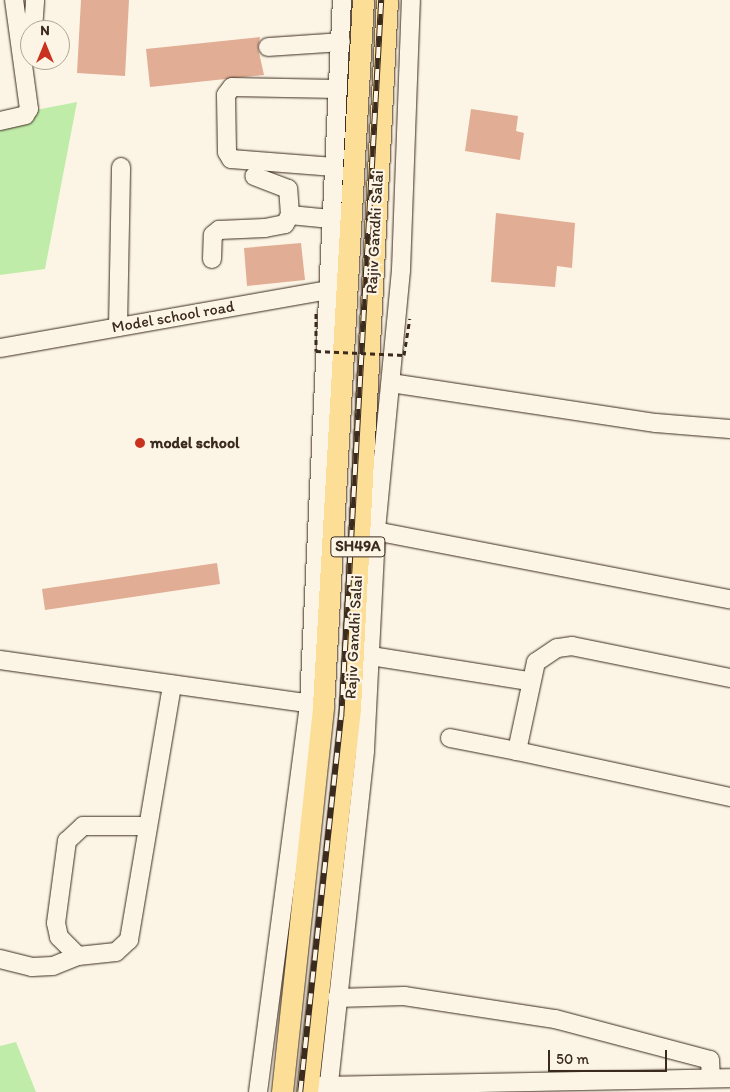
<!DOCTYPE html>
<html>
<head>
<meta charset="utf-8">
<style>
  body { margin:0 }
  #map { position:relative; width:730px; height:1092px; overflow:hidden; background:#fcf5e5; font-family:Itim,sans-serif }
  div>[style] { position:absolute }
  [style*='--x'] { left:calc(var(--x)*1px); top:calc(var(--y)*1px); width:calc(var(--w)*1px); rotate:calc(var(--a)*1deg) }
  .green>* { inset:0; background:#c0eca9 }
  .building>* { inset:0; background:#e1ad94 }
  .roads { filter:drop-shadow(0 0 1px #3b2a1e) drop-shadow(0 0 1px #3b2a1e) }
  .minor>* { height:18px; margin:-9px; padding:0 9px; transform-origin:9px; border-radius:9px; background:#fcf5e5 }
  .major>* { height:21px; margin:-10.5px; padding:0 10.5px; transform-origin:10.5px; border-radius:10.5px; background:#fcde96 }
  .rail>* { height:5.5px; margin-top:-2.75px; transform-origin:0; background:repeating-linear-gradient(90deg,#fcf5e5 0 11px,#3b2a1e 0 22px); box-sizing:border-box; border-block:1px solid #3b2a1e }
  .path-bridge>* { height:3px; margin-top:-1.5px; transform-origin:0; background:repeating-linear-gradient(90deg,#3b2a1e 0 5px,transparent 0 9px) }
  .dots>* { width:14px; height:14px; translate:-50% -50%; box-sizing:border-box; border:2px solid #fcf5e5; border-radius:50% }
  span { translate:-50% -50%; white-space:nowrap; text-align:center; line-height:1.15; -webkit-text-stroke:4.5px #fcf5e5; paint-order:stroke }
  .shield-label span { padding:1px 4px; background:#fcf5e5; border:1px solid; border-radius:4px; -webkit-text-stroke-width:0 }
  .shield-label { font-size:15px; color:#3b2a1e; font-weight:700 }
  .street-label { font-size:16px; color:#3b2a1e }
  .poi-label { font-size:16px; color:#3b2a1e; font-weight:700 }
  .left { translate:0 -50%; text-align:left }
  .north { position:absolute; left:20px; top:20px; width:50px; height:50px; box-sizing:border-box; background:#fcf5e5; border:1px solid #afa495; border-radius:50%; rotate:0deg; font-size:14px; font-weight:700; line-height:20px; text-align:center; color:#3b2a1e }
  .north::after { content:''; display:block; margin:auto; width:18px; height:22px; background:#c8321e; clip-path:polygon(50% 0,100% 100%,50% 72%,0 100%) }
  .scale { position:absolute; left:548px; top:1050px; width:119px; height:22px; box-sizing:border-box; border:2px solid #3b2a1e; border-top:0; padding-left:6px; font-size:15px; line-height:18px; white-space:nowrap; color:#3b2a1e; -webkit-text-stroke:4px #fcf5e5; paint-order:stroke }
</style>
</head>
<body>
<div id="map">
  <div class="green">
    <div style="clip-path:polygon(77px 102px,45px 269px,0 275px,0 117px)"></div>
    <div style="clip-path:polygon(16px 1042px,36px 1092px,0 1092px,0 1046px)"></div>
  </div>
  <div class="building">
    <div style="clip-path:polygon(81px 0,129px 0,125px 76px,77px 73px)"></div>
    <div style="clip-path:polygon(260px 37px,258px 48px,264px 75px,150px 87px,146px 49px)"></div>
    <div style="clip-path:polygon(471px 109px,518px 116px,516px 131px,524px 133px,520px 160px,465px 151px)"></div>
    <div style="clip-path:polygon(496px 213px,575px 223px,572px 268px,557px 266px,555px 287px,491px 282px)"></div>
    <div style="clip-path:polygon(301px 243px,305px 280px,247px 286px,244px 248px)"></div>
    <div style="clip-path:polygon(217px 563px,220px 584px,45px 610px,42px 589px)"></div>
  </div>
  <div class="roads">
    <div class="minor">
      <div style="--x:33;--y:30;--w:30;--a:-86"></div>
      <div style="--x:268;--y:47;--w:73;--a:-3.9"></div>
      <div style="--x:0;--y:121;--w:26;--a:-13"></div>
      <div style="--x:25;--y:115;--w:7;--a:-56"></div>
      <div style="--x:29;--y:109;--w:110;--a:-97.8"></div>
      <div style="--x:334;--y:167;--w:103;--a:-175.6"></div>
      <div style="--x:231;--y:159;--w:8;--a:-120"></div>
      <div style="--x:227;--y:152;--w:57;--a:-91"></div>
      <div style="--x:226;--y:95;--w:10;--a:-53"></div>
      <div style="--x:232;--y:87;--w:106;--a:1.1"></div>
      <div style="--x:290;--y:215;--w:41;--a:5.6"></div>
      <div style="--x:212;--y:259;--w:24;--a:-88"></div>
      <div style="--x:213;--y:235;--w:8;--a:-40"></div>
      <div style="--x:219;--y:230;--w:46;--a:-2.5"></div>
      <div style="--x:265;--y:228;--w:20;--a:-11"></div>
      <div style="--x:285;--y:224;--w:10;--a:-61"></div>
      <div style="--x:290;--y:215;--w:26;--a:-94"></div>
      <div style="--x:288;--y:189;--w:36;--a:-159"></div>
      <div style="--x:118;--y:327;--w:160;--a:-88.9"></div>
      <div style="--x:0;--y:348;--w:344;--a:-10"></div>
      <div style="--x:391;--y:383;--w:268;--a:8.6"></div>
      <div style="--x:656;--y:423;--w:74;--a:4.6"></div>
      <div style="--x:365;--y:529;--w:372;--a:10.9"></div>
      <div style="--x:371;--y:656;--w:160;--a:9"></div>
      <div style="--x:0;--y:660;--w:322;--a:8"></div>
      <div style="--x:730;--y:678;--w:161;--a:-168.6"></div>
      <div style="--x:572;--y:646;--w:15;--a:172"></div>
      <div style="--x:557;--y:648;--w:25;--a:146"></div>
      <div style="--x:536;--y:662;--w:91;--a:102.1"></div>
      <div style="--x:517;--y:751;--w:218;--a:12.2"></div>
      <div style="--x:450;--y:738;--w:68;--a:11"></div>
      <div style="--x:78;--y:956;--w:27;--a:-135"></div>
      <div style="--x:59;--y:937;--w:14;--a:-102"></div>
      <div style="--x:56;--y:923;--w:83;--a:-82.4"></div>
      <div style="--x:67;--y:841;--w:22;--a:-43"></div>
      <div style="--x:83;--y:826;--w:65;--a:0"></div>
      <div style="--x:0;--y:959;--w:33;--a:14"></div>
      <div style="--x:32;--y:967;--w:21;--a:-3"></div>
      <div style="--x:53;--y:966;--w:27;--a:-22"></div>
      <div style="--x:78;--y:956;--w:38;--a:-6"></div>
      <div style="--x:116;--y:952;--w:18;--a:-43"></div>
      <div style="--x:129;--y:940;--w:259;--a:-80.4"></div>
      <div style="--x:337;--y:998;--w:67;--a:-1.7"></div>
      <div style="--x:404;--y:996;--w:153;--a:8.7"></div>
      <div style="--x:555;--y:1019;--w:160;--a:14.8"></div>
      <div style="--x:710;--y:1060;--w:18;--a:87"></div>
      <div style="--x:318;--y:1086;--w:412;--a:-1.1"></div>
      <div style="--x:258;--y:1092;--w:391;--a:-82.5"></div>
      <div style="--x:309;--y:704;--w:705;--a:-87.32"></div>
      <div style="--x:328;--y:1092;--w:344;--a:-83.8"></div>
      <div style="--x:365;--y:750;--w:220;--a:-87.1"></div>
      <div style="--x:376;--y:530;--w:261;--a:-84.5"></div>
      <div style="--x:401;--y:270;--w:270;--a:-87.9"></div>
    </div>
    <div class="major">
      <div style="--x:282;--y:1092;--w:388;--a:-83.9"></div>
      <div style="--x:323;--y:706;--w:707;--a:-86.76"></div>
      <div style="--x:307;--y:1092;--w:386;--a:-83.6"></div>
      <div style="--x:350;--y:708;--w:709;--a:-87.01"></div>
    </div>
  </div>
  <div class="rail">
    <div style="--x:300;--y:1092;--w:377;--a:-83.8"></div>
    <div style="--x:341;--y:717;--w:718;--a:-86.81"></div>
  </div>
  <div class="path-bridge">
    <div style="--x:316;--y:313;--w:38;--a:90"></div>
    <div style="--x:316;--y:351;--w:88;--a:2.6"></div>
    <div style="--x:404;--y:355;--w:37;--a:-81"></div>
  </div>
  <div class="dots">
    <div style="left:140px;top:443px;background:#c8321e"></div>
  </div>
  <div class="shield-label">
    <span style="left:358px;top:547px">SH49A</span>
  </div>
  <div class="street-label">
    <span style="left:375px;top:232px;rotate:-87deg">Rajiv Gandhi Salai</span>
    <span style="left:173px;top:317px;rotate:-10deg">Model school road</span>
    <span style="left:354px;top:637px;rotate:-87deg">Rajiv Gandhi Salai</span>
  </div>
  <div class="poi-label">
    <span class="left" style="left:150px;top:443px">model school</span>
  </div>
  <div class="north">N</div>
  <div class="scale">50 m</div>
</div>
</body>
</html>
